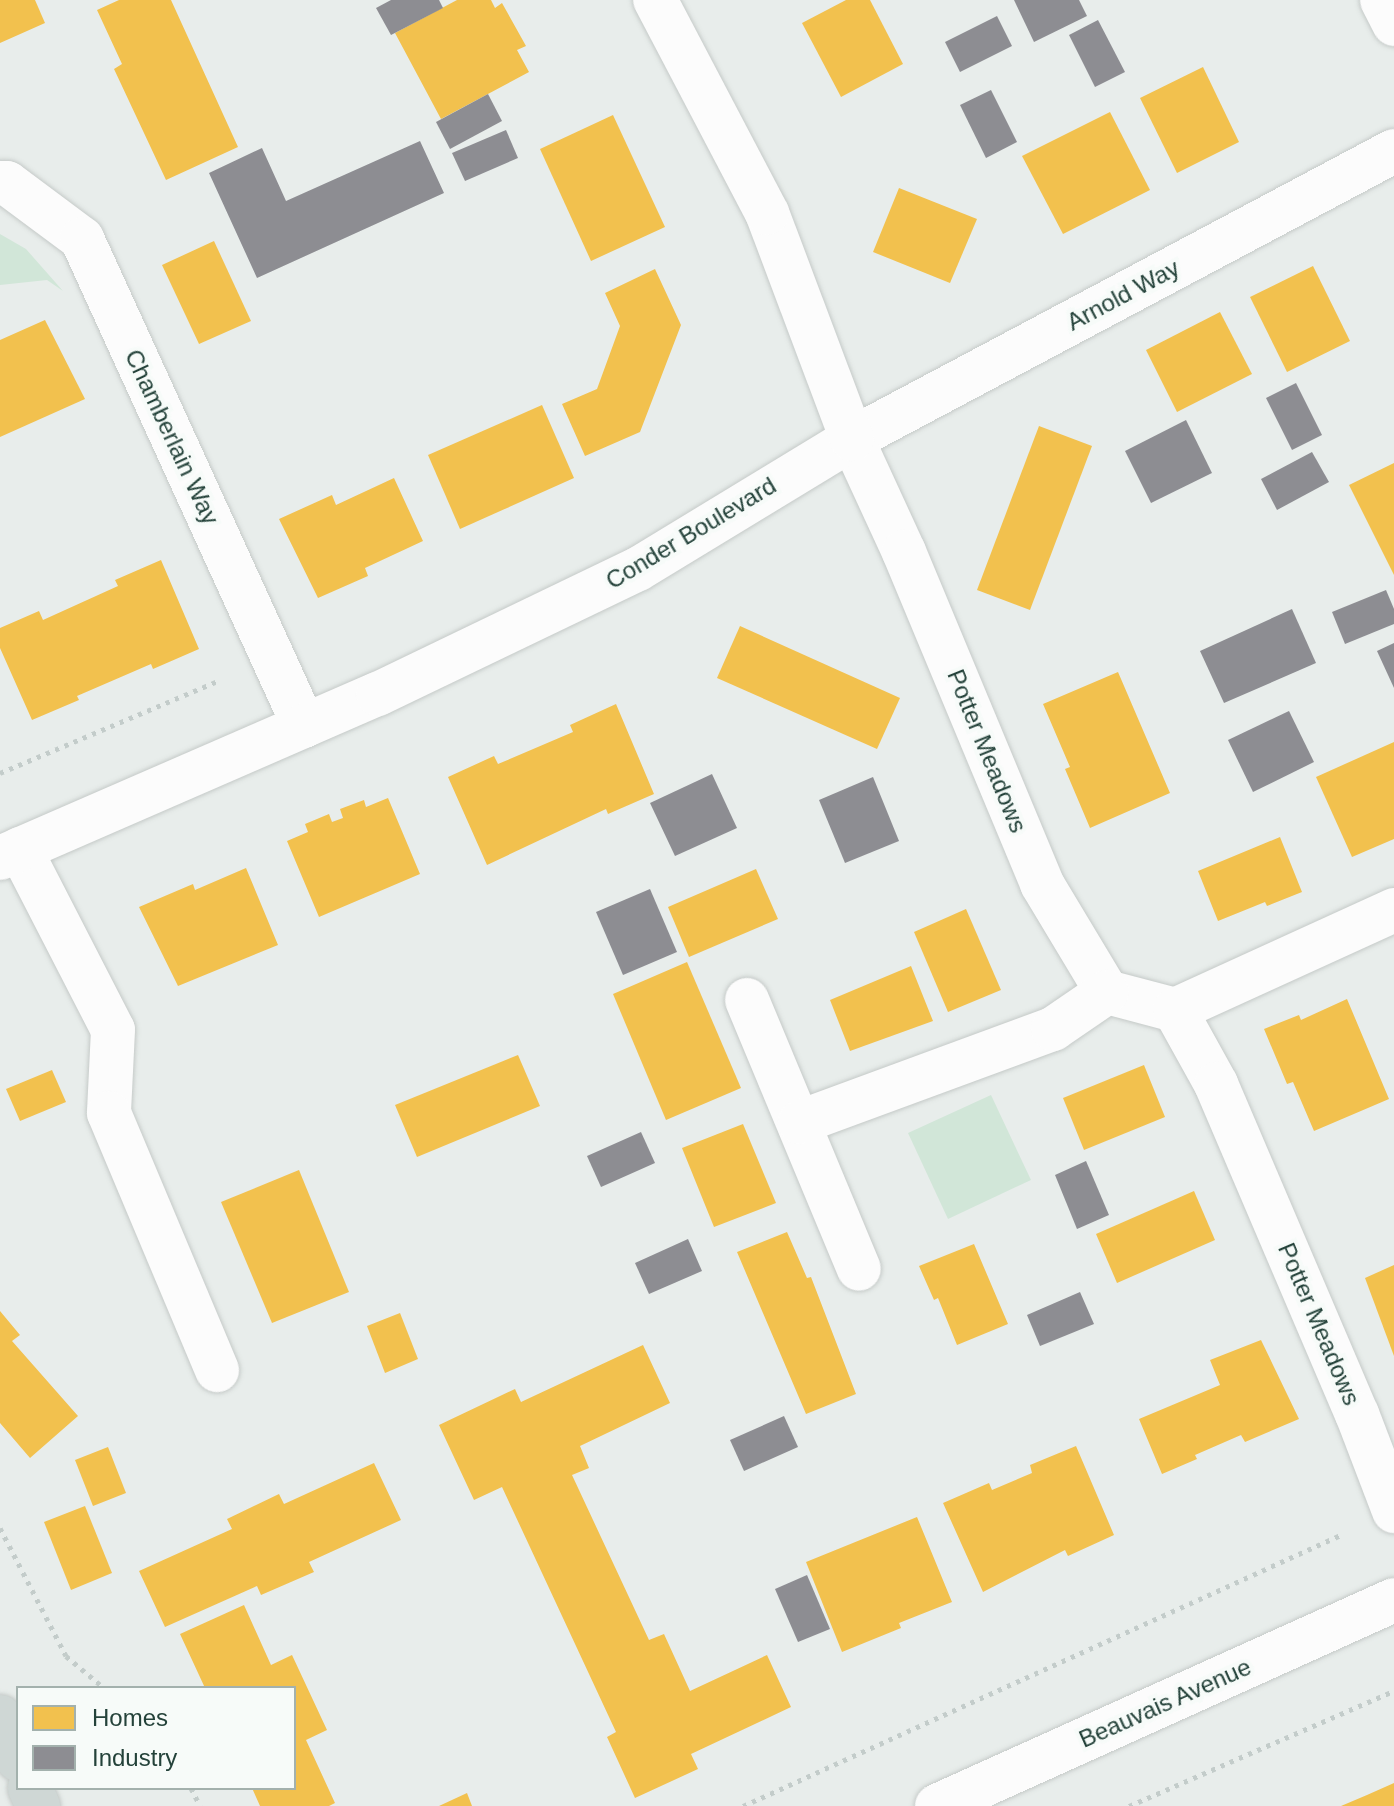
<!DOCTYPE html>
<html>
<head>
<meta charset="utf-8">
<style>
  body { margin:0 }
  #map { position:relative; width:1394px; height:1806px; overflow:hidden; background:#e8edeb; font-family:Arial,sans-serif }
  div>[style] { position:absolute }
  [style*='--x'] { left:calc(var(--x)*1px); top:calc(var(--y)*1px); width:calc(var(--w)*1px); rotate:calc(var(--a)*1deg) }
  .green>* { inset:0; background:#d1e6d8 }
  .homes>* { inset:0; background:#f2c14e }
  .industry>* { inset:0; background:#8d8d92 }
  .path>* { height:5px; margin-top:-2.5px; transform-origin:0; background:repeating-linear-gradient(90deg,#c3ccca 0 4px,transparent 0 10px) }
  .roads { filter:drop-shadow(0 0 2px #c5cac8) drop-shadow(0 0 2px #c5cac8) }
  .street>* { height:44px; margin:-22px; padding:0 22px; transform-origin:22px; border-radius:22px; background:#fcfcfc }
  .primary>* { height:44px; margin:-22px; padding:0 22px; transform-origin:22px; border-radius:22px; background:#cfd7d5 }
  span { translate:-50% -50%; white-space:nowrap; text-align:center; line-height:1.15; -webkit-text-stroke:8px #f7fbf9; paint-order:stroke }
  .street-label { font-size:24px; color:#24423a }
  .legend { position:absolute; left:16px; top:1686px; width:280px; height:104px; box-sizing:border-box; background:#f7fbf9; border:2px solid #a3b1ad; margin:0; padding:10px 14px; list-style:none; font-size:24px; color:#24423a }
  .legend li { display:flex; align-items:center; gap:16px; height:40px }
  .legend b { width:40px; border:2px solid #a3b1ad }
</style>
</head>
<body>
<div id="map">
  <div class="green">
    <div style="clip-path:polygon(0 234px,26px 249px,63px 291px,47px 280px,0 285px)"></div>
    <div style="clip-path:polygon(991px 1095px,1031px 1180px,948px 1219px,908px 1133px)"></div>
  </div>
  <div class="homes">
    <div style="clip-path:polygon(0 0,35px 0,45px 23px,0 43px)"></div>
    <div style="clip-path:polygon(119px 0,171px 0,238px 147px,166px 180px,114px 69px,122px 64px,97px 10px)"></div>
    <div style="clip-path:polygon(457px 0,491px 0,495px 8px,502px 3px,526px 46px,517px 50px,529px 72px,441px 119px,395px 33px)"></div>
    <div style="clip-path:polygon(846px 0,870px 0,903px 64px,841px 97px,802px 23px)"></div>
    <div style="clip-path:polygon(1203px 67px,1239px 142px,1177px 173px,1140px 98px)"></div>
    <div style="clip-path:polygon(1110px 112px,1150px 190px,1063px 234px,1022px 156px)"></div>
    <div style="clip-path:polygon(613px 115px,665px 227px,591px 261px,540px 149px)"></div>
    <div style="clip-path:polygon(899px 188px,977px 219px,950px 283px,873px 252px)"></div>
    <div style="clip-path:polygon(214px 241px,251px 321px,199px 344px,162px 265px)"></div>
    <div style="clip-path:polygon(1313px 266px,1350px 341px,1287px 372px,1250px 297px)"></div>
    <div style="clip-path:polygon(655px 269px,681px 325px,640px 432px,585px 456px,562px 404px,597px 389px,620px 326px,605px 293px)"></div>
    <div style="clip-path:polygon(1220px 312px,1252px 374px,1177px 412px,1146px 350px)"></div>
    <div style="clip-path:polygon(45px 320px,85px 399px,0 437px,0 340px)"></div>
    <div style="clip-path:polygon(542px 405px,574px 478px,460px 529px,428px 455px)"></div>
    <div style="clip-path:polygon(1039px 426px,1092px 446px,1030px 610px,977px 590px)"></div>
    <div style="clip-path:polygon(1394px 463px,1394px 575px,1349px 485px)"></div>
    <div style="clip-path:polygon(394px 478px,423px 541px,365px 568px,368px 576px,318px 598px,279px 519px,332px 495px,336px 505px)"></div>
    <div style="clip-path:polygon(161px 560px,199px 649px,153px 669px,151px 664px,77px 696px,79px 700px,32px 720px,0 648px,0 628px,39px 611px,43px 620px,118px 586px,115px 580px)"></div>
    <div style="clip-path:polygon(740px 626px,900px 698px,877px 749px,717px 678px)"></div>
    <div style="clip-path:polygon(1118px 672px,1170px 793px,1090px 828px,1065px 769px,1070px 767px,1043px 704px)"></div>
    <div style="clip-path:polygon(616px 704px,654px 794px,608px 814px,606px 809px,487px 865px,448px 777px,494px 756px,498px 764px,573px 732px,570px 725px)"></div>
    <div style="clip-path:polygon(1394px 742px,1394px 839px,1352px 857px,1316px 777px)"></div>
    <div style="clip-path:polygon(388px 798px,420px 874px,319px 917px,287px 841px,308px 832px,305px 824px,329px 814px,332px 822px,343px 818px,340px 809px,364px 800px,366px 807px)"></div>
    <div style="clip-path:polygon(1280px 837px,1302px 892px,1267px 906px,1265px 902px,1218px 921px,1198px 871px)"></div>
    <div style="clip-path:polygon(246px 868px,278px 945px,178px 986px,139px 907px,193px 884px,195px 890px)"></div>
    <div style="clip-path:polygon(756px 869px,778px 919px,689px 957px,668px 907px)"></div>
    <div style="clip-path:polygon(966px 909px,1001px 990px,948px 1012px,914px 932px)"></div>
    <div style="clip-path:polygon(687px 962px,741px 1088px,666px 1120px,613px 994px)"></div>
    <div style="clip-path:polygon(911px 966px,933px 1021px,850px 1051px,830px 1000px)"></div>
    <div style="clip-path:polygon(1347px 999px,1389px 1099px,1314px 1131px,1293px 1082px,1287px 1084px,1264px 1029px,1299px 1015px,1301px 1020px)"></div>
    <div style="clip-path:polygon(518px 1055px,540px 1106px,417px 1157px,395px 1105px)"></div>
    <div style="clip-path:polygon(1144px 1065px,1165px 1117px,1084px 1150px,1063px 1098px)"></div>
    <div style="clip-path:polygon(52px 1070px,66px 1102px,20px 1121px,6px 1089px)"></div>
    <div style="clip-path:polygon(743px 1124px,776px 1203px,714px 1227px,682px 1148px)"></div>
    <div style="clip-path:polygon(299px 1170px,349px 1292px,272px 1323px,221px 1202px)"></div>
    <div style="clip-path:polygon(1194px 1191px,1215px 1240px,1117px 1283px,1096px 1234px)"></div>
    <div style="clip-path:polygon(787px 1232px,807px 1278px,811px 1277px,856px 1394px,806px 1414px,737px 1252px)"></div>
    <div style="clip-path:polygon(974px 1244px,1008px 1324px,957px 1345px,938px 1298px,934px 1300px,919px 1266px)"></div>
    <div style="clip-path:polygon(1394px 1265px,1394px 1356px,1365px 1278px)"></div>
    <div style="clip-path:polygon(0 1311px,20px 1335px,12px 1341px,78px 1416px,30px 1458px,0 1423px)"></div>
    <div style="clip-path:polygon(400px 1313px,418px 1359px,385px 1373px,367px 1326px)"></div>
    <div style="clip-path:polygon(1261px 1340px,1299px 1419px,1245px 1442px,1241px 1435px,1195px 1455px,1197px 1459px,1162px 1474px,1139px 1419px,1220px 1385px,1210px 1360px)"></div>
    <div style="clip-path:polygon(643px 1345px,670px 1403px,580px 1446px,589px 1468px,572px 1475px,649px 1640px,664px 1634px,690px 1691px,767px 1655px,791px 1707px,691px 1754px,698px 1769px,635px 1798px,607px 1737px,616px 1732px,502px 1487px,474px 1500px,439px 1425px,515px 1389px,521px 1402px)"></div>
    <div style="clip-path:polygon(1076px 1446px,1114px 1535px,1068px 1556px,1065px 1550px,983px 1592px,943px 1503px,989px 1483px,992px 1490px,1032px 1473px,1030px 1465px)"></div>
    <div style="clip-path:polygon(108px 1447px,126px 1493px,93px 1506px,75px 1460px)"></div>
    <div style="clip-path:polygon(374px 1463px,401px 1520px,309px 1562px,314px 1572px,261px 1595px,257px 1586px,165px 1627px,139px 1571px,232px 1529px,227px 1519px,279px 1494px,284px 1504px)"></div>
    <div style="clip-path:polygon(85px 1506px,112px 1573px,71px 1590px,44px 1522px)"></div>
    <div style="clip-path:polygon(917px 1517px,952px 1602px,899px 1623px,901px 1628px,842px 1652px,806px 1562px)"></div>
    <div style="clip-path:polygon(244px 1605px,271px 1665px,292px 1655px,327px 1730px,306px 1740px,335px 1803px,329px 1806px,260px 1806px,252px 1788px,294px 1788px,294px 1688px,205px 1688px,180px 1634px)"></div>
    <div style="clip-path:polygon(1394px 1783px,1394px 1806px,1341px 1806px,1367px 1795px)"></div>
    <div style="clip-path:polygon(467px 1793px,472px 1806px,439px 1806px)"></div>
  </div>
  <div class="industry">
    <div style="clip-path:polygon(391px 0,439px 0,443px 8px,391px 35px,376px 8px)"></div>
    <div style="clip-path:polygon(1014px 0,1079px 0,1087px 16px,1034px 42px)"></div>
    <div style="clip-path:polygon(997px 16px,1012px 46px,960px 72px,945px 42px)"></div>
    <div style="clip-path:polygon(1098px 20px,1125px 72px,1095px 87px,1069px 35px)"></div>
    <div style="clip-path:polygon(991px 90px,1017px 142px,986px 158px,960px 105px)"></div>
    <div style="clip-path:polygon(488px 94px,502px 121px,450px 149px,436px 122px)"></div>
    <div style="clip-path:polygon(506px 130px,518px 158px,465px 181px,452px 153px)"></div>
    <div style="clip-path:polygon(420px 141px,444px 193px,257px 278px,209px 173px,262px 148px,286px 201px)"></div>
    <div style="clip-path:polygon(1296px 383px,1322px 435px,1292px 450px,1266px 398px)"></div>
    <div style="clip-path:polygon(1186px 420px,1212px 473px,1151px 503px,1125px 451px)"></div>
    <div style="clip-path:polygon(1312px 452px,1329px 482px,1277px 510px,1261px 479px)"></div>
    <div style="clip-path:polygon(1386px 590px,1394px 609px,1394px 624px,1345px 644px,1332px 612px)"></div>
    <div style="clip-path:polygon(1292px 609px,1316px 663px,1224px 703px,1200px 651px)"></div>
    <div style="clip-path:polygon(1394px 643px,1394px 688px,1377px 651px)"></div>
    <div style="clip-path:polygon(1289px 711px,1314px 762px,1253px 792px,1228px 740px)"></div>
    <div style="clip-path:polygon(712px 774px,737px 828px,675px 856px,650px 803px)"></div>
    <div style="clip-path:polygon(873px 777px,899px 841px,845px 863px,819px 800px)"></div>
    <div style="clip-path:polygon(650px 889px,677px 952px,623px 975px,596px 912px)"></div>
    <div style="clip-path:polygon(641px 1132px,655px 1163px,601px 1187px,587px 1156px)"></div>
    <div style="clip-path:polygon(1086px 1161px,1109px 1215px,1077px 1229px,1055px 1175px)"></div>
    <div style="clip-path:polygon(688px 1239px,702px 1271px,649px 1294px,635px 1263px)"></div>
    <div style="clip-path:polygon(1080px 1292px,1094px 1324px,1040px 1346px,1027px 1315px)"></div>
    <div style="clip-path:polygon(784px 1416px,798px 1447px,744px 1471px,730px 1440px)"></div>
    <div style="clip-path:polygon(807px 1575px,830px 1629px,798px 1642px,775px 1589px)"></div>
  </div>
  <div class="path">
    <div style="--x:0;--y:773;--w:239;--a:-22.9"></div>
    <div style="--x:0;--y:1528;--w:144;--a:62.7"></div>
    <div style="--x:66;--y:1656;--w:50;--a:40.1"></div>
    <div style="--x:191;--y:1788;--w:20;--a:63"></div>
    <div style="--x:743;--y:1806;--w:659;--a:-24.39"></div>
    <div style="--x:1129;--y:1806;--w:289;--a:-23.5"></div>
  </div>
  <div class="roads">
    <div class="street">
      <div style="--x:1382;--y:0;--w:27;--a:63"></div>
      <div style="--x:1394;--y:151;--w:614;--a:152.02"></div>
      <div style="--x:852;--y:439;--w:124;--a:65.3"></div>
      <div style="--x:904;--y:552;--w:360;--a:67.4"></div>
      <div style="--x:1042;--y:884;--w:126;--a:59"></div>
      <div style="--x:1107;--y:992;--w:70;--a:14.8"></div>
      <div style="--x:1175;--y:1010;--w:85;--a:61"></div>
      <div style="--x:1216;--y:1084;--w:359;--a:66.9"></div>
      <div style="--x:1357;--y:1414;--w:104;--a:69.1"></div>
      <div style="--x:0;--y:183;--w:7;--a:0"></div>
      <div style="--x:7;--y:183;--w:94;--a:36.7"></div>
      <div style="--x:82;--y:239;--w:535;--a:65.49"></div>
      <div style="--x:20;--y:849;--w:203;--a:62.8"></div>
      <div style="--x:113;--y:1030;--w:83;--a:92.8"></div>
      <div style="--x:109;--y:1113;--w:279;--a:67.2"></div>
      <div style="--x:0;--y:858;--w:412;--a:-23.5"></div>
      <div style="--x:378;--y:694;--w:288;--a:-25.7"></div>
      <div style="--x:638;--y:569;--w:250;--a:-31.3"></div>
      <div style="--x:852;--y:439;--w:241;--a:-110.6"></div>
      <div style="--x:767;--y:213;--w:241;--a:-117.7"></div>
      <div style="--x:747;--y:1000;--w:291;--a:67.4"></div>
      <div style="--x:1175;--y:1010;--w:241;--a:-24.5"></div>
      <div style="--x:800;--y:1122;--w:270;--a:-20.2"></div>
      <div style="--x:1053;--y:1029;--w:65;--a:-34.4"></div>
      <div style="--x:937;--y:1806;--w:501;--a:-24.26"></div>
    </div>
    <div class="primary">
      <div style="--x:0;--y:1717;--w:46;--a:66.8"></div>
      <div style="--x:30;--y:1788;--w:20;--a:66"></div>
    </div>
  </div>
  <div class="street-label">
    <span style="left:1123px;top:295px;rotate:-28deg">Arnold Way</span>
    <span style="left:172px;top:437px;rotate:65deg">Chamberlain Way</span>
    <span style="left:691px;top:533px;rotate:-31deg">Conder Boulevard</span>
    <span style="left:987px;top:751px;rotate:68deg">Potter Meadows</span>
    <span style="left:1319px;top:1324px;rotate:67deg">Potter Meadows</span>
    <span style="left:1165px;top:1703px;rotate:-24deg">Beauvais Avenue</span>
  </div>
  <ul class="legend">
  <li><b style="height:22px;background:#f2c14e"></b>Homes</li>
  <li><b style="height:22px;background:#8d8d92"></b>Industry</li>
  </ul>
</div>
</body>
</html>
